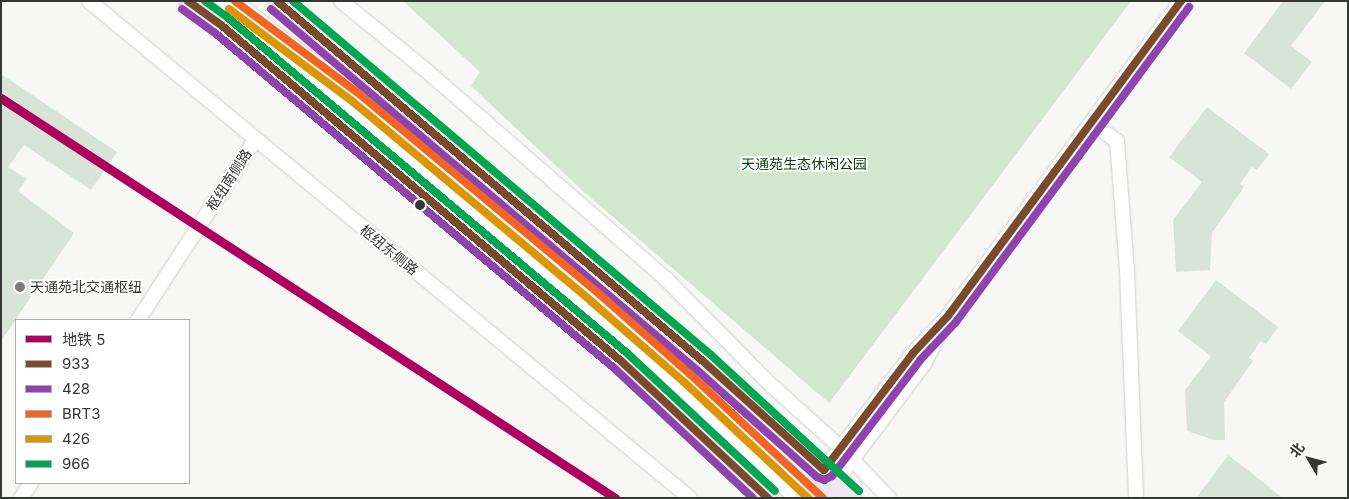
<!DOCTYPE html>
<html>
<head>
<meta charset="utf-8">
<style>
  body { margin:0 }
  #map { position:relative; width:1349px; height:499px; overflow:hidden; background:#f7f8f6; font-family:Inter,"Noto Sans SC",sans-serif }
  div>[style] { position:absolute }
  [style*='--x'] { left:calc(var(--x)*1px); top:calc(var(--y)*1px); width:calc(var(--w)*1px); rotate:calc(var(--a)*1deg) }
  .green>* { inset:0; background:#d2e6d0 }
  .building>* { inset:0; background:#d9e4d8 }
  .roads { filter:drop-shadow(0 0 1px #cecfcd) drop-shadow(0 0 1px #cecfcd) }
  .minor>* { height:14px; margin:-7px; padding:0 7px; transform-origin:7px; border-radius:7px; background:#fefefe }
  .major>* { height:18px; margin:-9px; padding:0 9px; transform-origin:9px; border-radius:9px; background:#eee7ed }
  .bus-1>* { height:8px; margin:-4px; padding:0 4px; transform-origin:4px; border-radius:4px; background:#7a4b2a }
  .bus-2>* { height:8px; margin:-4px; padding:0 4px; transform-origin:4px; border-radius:4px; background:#8e44ad }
  .bus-3>* { height:8px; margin:-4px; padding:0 4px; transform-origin:4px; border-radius:4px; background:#f26522 }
  .bus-4>* { height:8px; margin:-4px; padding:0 4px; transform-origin:4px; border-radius:4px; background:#da9508 }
  .bus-5>* { height:8px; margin:-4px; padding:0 4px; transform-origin:4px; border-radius:4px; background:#00a651 }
  .metro-1>* { height:9px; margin:-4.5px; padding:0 4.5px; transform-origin:4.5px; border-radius:4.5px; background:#ae005f }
  .dots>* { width:14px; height:14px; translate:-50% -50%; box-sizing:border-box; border:2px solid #fff; border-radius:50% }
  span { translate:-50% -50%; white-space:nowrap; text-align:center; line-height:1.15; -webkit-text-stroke:4px #fff; paint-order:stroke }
  .park-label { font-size:14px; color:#0b430d }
  .street-label { font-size:14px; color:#353735 }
  .poi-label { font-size:14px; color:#353735 }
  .left { translate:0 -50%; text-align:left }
  .frame { position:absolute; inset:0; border:2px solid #353735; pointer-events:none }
  .legend { position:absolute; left:15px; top:319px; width:175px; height:165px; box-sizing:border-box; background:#fff; border:1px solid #aeafae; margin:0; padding:6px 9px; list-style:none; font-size:15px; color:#353735 }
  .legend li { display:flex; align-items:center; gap:10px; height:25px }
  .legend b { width:25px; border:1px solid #aeafae }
  .north { position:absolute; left:1284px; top:434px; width:50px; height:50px; -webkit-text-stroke:4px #fff; paint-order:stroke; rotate:307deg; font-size:14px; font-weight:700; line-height:20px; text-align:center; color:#353735 }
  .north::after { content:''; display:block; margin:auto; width:18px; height:22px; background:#353735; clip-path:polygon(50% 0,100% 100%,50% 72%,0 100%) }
</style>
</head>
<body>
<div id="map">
  <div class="green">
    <div style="clip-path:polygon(403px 1px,1131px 1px,829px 403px,584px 192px,471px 86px,480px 72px)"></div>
  </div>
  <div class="building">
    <div style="clip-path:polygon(1283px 1px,1325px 1px,1291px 46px,1312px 62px,1291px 89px,1244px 53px)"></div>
    <div style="clip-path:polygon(1px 74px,117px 152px,91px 190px,24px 145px,8px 167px,27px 179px,18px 191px,74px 233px,1px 341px)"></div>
    <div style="clip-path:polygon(1207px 107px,1269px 154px,1257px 170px,1252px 167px,1240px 184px,1244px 187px,1212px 233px,1210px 270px,1176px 272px,1173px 220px,1202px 182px,1169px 157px)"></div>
    <div style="clip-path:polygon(1216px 280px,1278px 327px,1266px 344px,1261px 341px,1249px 358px,1253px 361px,1224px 402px,1225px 440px,1214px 440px,1187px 431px,1185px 390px,1211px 356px,1178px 331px)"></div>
    <div style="clip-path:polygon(1228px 455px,1250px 472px,1283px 498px,1196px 498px)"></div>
  </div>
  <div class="roads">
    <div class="minor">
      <div style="--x:89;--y:1;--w:780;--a:39.59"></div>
      <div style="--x:221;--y:1;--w:27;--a:39"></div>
      <div style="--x:235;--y:1;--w:71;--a:38.2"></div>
      <div style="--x:291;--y:45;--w:82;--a:35.6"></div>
      <div style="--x:358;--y:93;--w:314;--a:39.8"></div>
      <div style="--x:599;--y:294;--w:123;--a:41.4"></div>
      <div style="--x:691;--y:375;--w:172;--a:42.9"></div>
      <div style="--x:341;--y:1;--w:112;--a:39.2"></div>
      <div style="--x:428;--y:72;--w:315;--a:41"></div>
      <div style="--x:666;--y:279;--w:151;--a:45.3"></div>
      <div style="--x:772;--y:386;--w:93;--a:41.9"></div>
      <div style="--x:841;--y:448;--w:69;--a:46.2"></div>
      <div style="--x:276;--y:45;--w:90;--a:41.8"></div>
      <div style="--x:343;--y:105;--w:440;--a:40"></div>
      <div style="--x:680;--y:388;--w:160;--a:43.5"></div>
      <div style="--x:1092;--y:123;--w:31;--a:36"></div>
      <div style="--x:1117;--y:141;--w:131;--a:85.6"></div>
      <div style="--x:1127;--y:272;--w:226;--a:87.7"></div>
      <div style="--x:138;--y:320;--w:215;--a:-57"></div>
      <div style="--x:824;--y:470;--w:147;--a:-52.7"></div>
      <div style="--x:913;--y:353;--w:51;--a:-46.6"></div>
      <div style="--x:948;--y:316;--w:392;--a:-53.5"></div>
      <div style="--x:836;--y:481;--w:146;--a:-53.1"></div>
      <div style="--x:924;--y:364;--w:38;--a:-63"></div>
      <div style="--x:21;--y:498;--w:18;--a:-56"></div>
    </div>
    <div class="major">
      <div style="--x:188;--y:1;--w:41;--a:36"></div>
      <div style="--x:221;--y:25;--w:522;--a:40.03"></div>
      <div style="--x:621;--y:361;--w:201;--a:43"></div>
      <div style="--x:277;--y:1;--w:561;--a:40.22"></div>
      <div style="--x:705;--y:363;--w:200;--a:42.6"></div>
      <div style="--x:803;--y:498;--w:35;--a:-53"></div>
      <div style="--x:824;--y:498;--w:21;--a:-55"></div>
    </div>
  </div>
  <div class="bus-1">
    <div style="--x:188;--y:1;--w:41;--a:36"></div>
    <div style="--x:221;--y:25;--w:522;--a:40.03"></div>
    <div style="--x:621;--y:361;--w:201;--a:43"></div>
    <div style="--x:277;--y:1;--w:561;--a:40.22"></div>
    <div style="--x:705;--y:363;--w:160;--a:42"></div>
    <div style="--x:824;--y:470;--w:147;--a:-52.7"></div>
    <div style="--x:913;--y:353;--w:51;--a:-46.6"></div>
    <div style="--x:948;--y:316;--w:392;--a:-53.5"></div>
  </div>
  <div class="bus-2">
    <div style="--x:182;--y:9;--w:41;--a:36"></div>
    <div style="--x:215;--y:33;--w:521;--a:40.02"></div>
    <div style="--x:614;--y:368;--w:190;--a:43.1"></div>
    <div style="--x:271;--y:9;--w:560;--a:40.29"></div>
    <div style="--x:698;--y:371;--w:159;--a:41.7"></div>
    <div style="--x:817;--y:477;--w:8;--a:23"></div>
    <div style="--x:824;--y:480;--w:9;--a:-27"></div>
    <div style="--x:832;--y:476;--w:147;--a:-52.7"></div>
    <div style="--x:921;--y:359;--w:51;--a:-46.6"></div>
    <div style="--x:956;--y:322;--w:392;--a:-53.5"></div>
  </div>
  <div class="bus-3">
    <div style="--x:235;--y:1;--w:154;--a:36.8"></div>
    <div style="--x:358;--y:93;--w:314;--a:39.8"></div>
    <div style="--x:599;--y:294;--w:123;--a:41.4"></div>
    <div style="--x:691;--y:375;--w:180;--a:43"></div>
  </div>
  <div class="bus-4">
    <div style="--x:229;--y:9;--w:154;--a:36.8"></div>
    <div style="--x:352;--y:101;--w:313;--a:39.9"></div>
    <div style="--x:592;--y:302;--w:122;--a:41"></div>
    <div style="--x:684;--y:382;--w:170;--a:43.1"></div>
  </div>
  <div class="bus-5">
    <div style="--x:205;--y:1;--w:27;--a:36"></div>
    <div style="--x:227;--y:17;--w:522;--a:40.03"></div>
    <div style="--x:627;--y:353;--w:202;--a:43"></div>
    <div style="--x:293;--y:1;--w:548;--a:40.26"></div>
    <div style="--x:711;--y:355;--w:201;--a:42.6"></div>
  </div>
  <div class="metro-1">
    <div style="--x:1;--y:98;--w:733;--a:33.08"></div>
  </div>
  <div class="dots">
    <div style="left:420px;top:205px;background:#353735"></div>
    <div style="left:20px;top:287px;background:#797b79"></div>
  </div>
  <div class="park-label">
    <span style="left:804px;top:164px">天通苑生态休闲公园</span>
  </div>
  <div class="street-label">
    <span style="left:229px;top:180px;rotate:-57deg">枢纽南侧路</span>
    <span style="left:389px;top:250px;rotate:39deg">枢纽东侧路</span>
  </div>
  <div class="poi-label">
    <span class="left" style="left:30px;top:287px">天通苑北交通枢纽</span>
  </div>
  <div class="frame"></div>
  <ul class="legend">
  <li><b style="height:6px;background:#ae005f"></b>地铁 5</li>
  <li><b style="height:6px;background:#7a4b2a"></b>933</li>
  <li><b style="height:6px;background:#8e44ad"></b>428</li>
  <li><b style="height:6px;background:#f26522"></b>BRT3</li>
  <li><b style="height:6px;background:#da9508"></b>426</li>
  <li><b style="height:6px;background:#00a651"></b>966</li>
  </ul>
  <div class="north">北</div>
</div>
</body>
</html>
